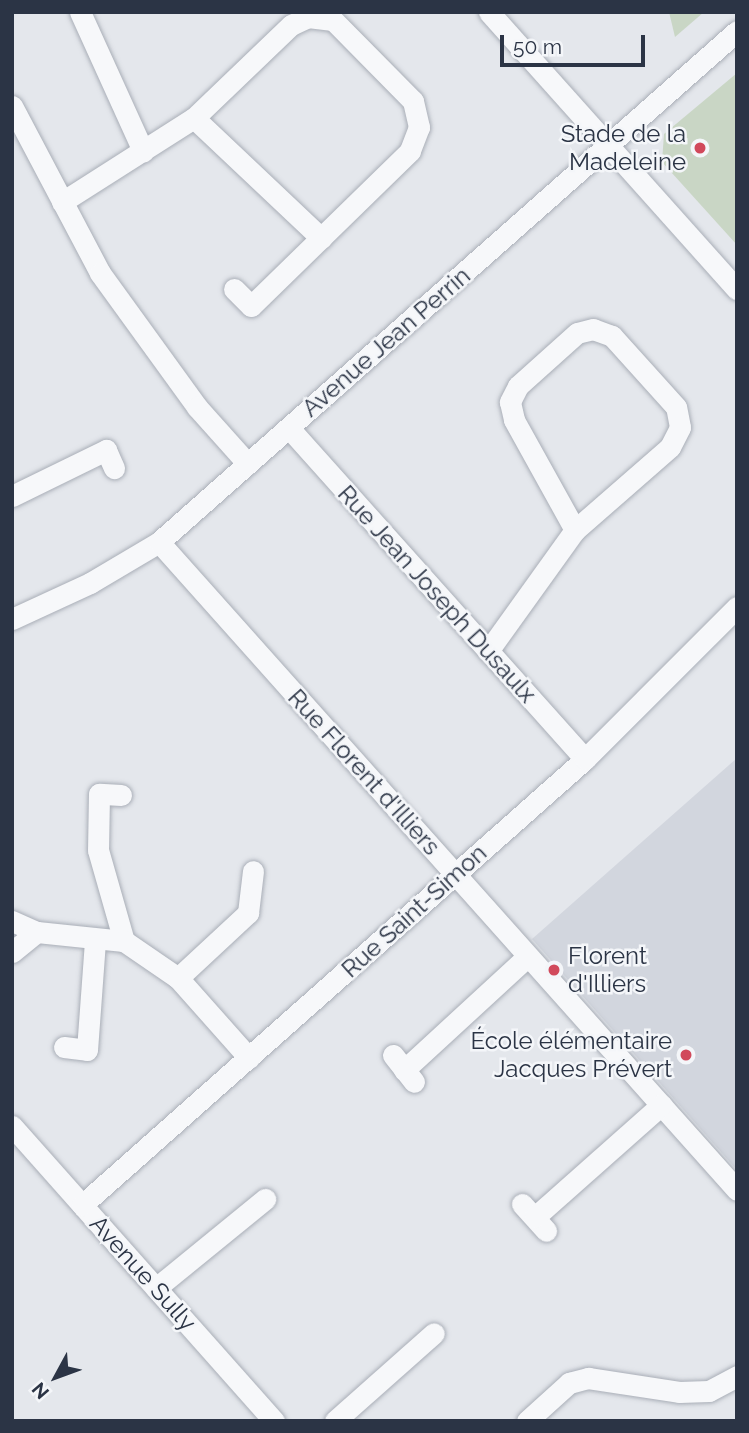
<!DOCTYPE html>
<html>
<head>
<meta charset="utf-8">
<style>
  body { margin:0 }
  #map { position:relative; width:749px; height:1433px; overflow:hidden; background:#e4e7ec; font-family:Raleway,sans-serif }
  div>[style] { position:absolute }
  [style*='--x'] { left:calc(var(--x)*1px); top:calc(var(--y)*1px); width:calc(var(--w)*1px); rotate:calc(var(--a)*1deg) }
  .built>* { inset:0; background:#d2d6de }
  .green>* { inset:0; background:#c9d6c5 }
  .roads { filter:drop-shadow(0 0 2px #a9aeb7) drop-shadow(0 0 2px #a9aeb7) }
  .minor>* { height:21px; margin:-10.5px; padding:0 10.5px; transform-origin:10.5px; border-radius:10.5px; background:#f7f8fa }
  .dots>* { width:19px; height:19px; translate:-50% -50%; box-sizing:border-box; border:4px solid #f4f6f9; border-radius:50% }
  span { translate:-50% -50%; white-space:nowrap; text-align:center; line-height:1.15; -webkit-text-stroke:5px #f4f6f9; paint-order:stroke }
  .poi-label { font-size:24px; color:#2b3445 }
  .right { translate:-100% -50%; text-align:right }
  .left { translate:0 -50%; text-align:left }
  .street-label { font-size:24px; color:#2b3445 }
  .frame { position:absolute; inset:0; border:14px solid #2b3445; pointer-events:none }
  .north { position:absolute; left:21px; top:1342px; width:70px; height:70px; -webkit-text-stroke:5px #f4f6f9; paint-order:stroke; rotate:229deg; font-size:19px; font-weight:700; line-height:28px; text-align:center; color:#2b3445 }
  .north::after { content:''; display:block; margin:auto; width:24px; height:32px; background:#2b3445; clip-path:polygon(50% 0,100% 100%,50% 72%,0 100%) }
  .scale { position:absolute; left:500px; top:35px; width:145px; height:32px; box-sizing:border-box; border:4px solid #2b3445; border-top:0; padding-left:9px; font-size:21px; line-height:24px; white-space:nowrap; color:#2b3445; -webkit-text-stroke:5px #f4f6f9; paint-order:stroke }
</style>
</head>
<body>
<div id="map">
  <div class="built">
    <div style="clip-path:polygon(737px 758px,737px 1170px,532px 939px)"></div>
  </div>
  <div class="green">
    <div style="clip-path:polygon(669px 12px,704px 12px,675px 37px)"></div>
    <div style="clip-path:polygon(737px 73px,737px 245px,662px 162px,664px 134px)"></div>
  </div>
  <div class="roads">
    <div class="minor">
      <div style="--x:80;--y:12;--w:153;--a:65.6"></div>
      <div style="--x:489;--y:12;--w:372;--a:48.2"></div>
      <div style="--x:12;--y:106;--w:189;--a:62.2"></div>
      <div style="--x:100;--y:273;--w:165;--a:54.1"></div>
      <div style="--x:197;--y:407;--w:76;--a:48.2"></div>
      <div style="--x:194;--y:118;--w:175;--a:43.4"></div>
      <div style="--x:62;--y:202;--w:156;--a:-32.5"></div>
      <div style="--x:194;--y:118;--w:134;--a:-43.8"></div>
      <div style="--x:291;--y:25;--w:19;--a:-25"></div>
      <div style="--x:308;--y:17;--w:25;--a:7"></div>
      <div style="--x:333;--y:20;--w:114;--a:45.4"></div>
      <div style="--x:413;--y:101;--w:27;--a:77"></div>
      <div style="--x:419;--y:127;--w:26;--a:111"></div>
      <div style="--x:410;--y:151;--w:222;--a:135.7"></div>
      <div style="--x:251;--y:306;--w:24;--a:-135"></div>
      <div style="--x:289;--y:428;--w:444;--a:48.2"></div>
      <div style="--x:12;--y:496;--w:105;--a:-26.1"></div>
      <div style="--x:106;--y:450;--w:20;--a:66"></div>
      <div style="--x:159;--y:542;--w:868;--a:48.27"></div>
      <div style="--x:12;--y:619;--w:86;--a:-24.8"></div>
      <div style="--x:90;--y:583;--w:80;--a:-30.7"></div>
      <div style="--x:159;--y:542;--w:771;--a:-41.48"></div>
      <div style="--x:488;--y:651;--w:149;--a:-54.3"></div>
      <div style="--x:575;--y:530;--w:126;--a:-41.1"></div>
      <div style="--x:670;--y:447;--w:22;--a:-63"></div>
      <div style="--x:680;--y:427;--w:20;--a:-101"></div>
      <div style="--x:676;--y:407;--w:96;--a:-132"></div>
      <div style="--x:612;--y:336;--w:20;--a:-160"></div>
      <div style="--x:593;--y:329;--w:16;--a:166"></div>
      <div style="--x:577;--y:333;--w:79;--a:138.1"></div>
      <div style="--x:518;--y:386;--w:18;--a:117"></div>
      <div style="--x:510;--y:402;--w:18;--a:77"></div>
      <div style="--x:514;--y:420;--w:126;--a:61"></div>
      <div style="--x:121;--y:795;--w:22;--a:-177"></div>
      <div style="--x:99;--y:794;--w:56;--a:91"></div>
      <div style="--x:98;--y:850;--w:95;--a:74.1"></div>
      <div style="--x:12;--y:921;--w:27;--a:24"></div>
      <div style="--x:12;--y:952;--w:32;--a:-39"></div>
      <div style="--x:37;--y:932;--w:87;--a:5.9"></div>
      <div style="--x:124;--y:941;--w:65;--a:34.4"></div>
      <div style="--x:178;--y:978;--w:107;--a:48.4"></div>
      <div style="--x:178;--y:978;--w:96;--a:-42.9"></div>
      <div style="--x:248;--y:913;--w:42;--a:-83.2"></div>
      <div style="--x:64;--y:1047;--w:23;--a:7"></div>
      <div style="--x:87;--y:1050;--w:109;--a:-85.8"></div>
      <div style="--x:393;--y:1055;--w:34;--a:52"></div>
      <div style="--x:404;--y:1070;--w:168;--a:-42.6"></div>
      <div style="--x:12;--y:1126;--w:395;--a:48.4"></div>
      <div style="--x:522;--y:1204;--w:36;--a:48"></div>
      <div style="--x:82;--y:1205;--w:672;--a:-41.56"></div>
      <div style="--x:585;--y:759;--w:215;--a:-45"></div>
      <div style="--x:535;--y:1217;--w:169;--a:-41.6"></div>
      <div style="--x:156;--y:1288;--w:141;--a:-39.2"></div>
      <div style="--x:335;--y:1421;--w:132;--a:-41.6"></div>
      <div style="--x:527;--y:1421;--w:57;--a:-42.1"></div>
      <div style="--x:569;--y:1383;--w:20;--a:-15"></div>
      <div style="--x:588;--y:1378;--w:92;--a:8.7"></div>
      <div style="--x:679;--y:1392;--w:30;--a:-2"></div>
      <div style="--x:709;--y:1391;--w:32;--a:-28"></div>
    </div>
  </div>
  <div class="dots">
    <div style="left:700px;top:148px;background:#d1495b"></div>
    <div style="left:554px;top:970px;background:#d1495b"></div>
    <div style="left:686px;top:1055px;background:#d1495b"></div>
  </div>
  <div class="poi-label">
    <span class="right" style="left:686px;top:148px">Stade de la<br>Madeleine</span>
    <span class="left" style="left:568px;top:970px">Florent<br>d'Illiers</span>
    <span class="right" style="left:672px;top:1055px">École élémentaire<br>Jacques Prévert</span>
  </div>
  <div class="street-label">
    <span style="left:386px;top:342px;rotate:-41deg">Avenue Jean Perrin</span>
    <span style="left:437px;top:594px;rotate:48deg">Rue Jean Joseph Dusaulx</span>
    <span style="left:364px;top:772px;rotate:48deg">Rue Florent d'Illiers</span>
    <span style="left:414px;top:911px;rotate:-42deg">Rue Saint-Simon</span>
    <span style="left:143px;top:1273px;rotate:48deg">Avenue Sully</span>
  </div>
  <div class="frame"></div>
  <div class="north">N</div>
  <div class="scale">50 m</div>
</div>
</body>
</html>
